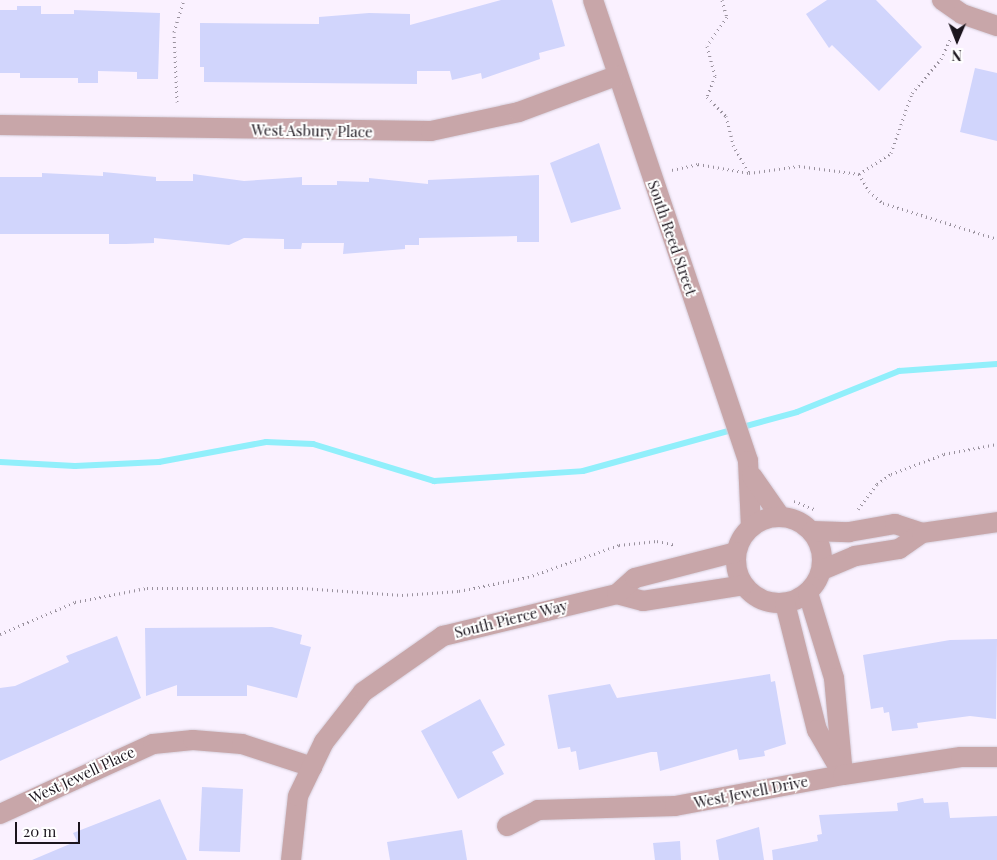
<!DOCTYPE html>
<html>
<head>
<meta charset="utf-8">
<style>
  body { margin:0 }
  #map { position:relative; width:997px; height:860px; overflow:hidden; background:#faf1ff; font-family:"Playfair Display",serif }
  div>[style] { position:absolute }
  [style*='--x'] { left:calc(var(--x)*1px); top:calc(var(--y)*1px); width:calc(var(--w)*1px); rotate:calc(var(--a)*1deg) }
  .stream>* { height:6px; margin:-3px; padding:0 3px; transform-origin:3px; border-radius:3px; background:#91effb }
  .building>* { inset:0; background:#d1d5fc }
  .path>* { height:3px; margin-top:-1.5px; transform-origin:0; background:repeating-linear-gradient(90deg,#9a929e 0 1px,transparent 0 5px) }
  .roads { filter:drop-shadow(0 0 1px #d6cedb) drop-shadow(0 0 1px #d6cedb) }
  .street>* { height:20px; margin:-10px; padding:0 10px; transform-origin:10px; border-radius:10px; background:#c8a6a9 }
  .street>.ring { margin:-10px; padding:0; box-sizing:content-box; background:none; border:20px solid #c8a6a9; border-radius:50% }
  span { translate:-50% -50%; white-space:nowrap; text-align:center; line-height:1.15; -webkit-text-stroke:4px #fff; paint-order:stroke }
  .street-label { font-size:15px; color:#1b151d }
  .north { position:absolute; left:932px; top:15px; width:50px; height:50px; -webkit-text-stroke:4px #fff; paint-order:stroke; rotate:181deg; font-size:14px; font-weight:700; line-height:20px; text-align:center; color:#1b151d }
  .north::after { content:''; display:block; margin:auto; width:18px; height:22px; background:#1b151d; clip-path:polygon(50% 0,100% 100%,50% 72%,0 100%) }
  .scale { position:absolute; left:15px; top:822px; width:65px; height:22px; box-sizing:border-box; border:2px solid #1b151d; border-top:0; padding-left:6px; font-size:15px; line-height:18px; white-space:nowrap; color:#1b151d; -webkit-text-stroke:4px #fff; paint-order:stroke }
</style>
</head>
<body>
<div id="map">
  <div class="stream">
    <div style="--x:0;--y:462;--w:75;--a:3.1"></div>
    <div style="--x:75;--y:466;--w:84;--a:-2.7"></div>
    <div style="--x:159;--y:462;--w:109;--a:-10.6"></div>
    <div style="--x:266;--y:442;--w:47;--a:2.4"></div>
    <div style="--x:313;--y:444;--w:127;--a:17"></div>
    <div style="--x:434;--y:481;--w:149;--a:-3.8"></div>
    <div style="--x:583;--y:471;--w:222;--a:-15.4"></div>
    <div style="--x:797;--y:412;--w:110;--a:-21.9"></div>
    <div style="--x:899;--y:371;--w:98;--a:-4.1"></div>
  </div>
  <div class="building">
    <div style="clip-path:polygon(501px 0,552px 0,565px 46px,539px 53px,540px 59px,482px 79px,481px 73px,452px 80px,450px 71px,417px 71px,417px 84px,204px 82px,204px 67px,200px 67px,200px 23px,319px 24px,319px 17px,369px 13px,410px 14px,410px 25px)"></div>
    <div style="clip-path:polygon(827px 0,876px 0,922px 47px,879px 91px,832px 45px,829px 48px,806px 14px)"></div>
    <div style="clip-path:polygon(17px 6px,41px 6px,41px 14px,74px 14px,74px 10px,160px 13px,158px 79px,137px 79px,137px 72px,98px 71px,98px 83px,78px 83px,78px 78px,20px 78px,20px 73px,0 73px,0 10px,17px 10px)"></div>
    <div style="clip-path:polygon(975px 68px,997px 73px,997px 141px,960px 132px)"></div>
    <div style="clip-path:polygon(599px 143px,621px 209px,571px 223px,550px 163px)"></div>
    <div style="clip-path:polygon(103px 172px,156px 177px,156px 181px,193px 181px,193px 174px,244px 181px,302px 177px,302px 185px,337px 185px,337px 181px,369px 182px,369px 178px,428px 184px,428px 180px,539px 175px,539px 242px,517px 242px,517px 236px,419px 238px,419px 245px,405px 245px,405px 249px,343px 254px,344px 243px,302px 243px,301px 249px,284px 249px,284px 239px,244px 238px,229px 245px,154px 238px,154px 243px,126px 244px,109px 244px,109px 234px,0 234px,0 177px,42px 177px,42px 173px,103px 176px)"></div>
    <div style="clip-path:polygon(272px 627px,302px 635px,300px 644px,311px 647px,297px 698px,247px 685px,247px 696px,177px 696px,177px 685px,146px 696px,145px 628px)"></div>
    <div style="clip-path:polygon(117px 636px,141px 698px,0 761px,0 688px,15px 686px,69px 662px,66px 656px)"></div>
    <div style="clip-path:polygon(997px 639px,996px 719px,970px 716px,917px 723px,918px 728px,892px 731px,889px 712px,884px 713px,883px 707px,871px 709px,863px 655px,950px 640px)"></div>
    <div style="clip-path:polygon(770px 674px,771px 682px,775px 681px,786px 744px,764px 751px,765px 756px,739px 760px,737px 749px,660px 771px,657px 752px,651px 752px,579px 770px,576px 751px,571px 752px,570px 747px,558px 749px,548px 695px,610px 684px,617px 698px)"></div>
    <div style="clip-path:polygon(480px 699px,505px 745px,492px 752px,504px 774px,458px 799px,421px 731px)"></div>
    <div style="clip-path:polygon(202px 787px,243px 789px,240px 852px,199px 851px)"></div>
    <div style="clip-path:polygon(923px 798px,924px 803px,948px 802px,950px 818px,997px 816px,997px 860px,773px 860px,772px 850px,818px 841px,817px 835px,822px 834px,819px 815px,898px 811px,897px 803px)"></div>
    <div style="clip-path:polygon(160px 799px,187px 860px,32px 860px,77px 841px,73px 833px)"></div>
    <div style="clip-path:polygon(759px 827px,764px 860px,719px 860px,716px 840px)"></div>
    <div style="clip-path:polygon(462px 830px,467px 860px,390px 860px,387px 842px)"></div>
    <div style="clip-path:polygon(680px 841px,681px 860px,655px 860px,653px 843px)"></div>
  </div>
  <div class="path">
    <div style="--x:722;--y:0;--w:18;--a:74"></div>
    <div style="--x:727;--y:17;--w:35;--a:125"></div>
    <div style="--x:707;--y:46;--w:31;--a:75"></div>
    <div style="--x:715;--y:76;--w:22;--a:111"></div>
    <div style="--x:707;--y:97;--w:27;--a:45"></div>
    <div style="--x:726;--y:116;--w:30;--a:76"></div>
    <div style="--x:733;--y:145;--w:32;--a:60"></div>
    <div style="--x:177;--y:102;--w:70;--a:-92.5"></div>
    <div style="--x:174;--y:32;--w:34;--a:-73"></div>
    <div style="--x:672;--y:170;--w:27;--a:-13"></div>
    <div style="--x:698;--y:164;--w:52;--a:10"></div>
    <div style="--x:749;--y:173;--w:50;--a:-8"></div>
    <div style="--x:799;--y:166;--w:61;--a:7.6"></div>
    <div style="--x:859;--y:174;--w:38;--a:-33"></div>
    <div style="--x:891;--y:153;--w:64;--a:-70.7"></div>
    <div style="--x:912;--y:93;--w:45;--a:-49.5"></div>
    <div style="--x:941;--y:59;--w:23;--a:-65"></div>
    <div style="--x:859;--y:174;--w:20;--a:60"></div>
    <div style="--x:869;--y:191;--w:18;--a:41"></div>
    <div style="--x:883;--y:203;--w:120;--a:17.5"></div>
    <div style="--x:794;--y:501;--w:24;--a:22"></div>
    <div style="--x:858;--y:509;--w:31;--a:-53"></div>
    <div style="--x:877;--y:484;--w:17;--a:-36"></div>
    <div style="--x:891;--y:474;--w:57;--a:-20.7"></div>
    <div style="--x:944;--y:454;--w:54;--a:-10.7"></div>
    <div style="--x:0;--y:634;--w:82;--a:-23.1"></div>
    <div style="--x:75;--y:602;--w:73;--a:-11"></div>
    <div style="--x:147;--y:588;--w:155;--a:0"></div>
    <div style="--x:302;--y:588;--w:100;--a:4"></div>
    <div style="--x:402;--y:595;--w:57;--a:-4"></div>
    <div style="--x:459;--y:591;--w:70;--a:-11.5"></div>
    <div style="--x:528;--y:577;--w:96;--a:-19.4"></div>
    <div style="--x:619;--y:545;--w:38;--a:-6"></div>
    <div style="--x:657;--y:541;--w:19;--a:12"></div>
  </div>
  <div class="roads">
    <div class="street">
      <div style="--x:593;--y:0;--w:486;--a:71.4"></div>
      <div style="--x:748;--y:461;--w:66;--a:87.4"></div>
      <div style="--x:942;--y:0;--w:24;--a:35"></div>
      <div style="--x:962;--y:14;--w:37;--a:19"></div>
      <div style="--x:0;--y:125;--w:431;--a:0.8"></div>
      <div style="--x:431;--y:131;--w:90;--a:-12.2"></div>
      <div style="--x:519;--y:112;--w:103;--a:-20.4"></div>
      <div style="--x:752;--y:476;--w:49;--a:55"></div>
      <div class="ring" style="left:736px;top:517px;width:66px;height:66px"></div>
      <div style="--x:812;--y:531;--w:37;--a:2"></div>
      <div style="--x:849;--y:532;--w:47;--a:-9.9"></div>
      <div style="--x:895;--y:524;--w:28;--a:18"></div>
      <div style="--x:822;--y:570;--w:36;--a:-23"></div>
      <div style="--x:855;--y:556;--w:45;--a:-9"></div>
      <div style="--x:899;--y:549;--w:28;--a:-35"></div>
      <div style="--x:922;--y:533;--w:76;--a:-8.3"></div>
      <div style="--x:808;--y:593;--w:89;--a:73"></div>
      <div style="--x:834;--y:678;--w:97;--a:84.7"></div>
      <div style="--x:617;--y:594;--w:27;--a:15"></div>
      <div style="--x:643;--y:601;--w:102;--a:-9"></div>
      <div style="--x:785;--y:603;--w:131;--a:75.9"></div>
      <div style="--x:817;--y:730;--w:50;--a:59.8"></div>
      <div style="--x:0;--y:814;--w:168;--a:-24.6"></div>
      <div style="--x:153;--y:744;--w:40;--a:-5.7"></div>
      <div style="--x:193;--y:740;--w:49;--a:4.7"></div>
      <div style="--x:242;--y:744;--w:74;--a:18.2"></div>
      <div style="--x:507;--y:826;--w:35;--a:-27"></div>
      <div style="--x:538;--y:810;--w:137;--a:-1.7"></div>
      <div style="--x:675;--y:806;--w:171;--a:-10.5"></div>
      <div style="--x:843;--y:775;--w:119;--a:-8.7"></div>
      <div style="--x:961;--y:757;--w:36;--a:0"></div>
      <div style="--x:291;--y:860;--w:64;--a:-83.8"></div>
      <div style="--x:298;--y:796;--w:60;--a:-64.3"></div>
      <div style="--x:324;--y:742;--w:63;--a:-52"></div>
      <div style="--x:363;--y:692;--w:98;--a:-35"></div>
      <div style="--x:443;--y:636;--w:179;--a:-13.6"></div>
      <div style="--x:617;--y:594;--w:24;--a:-42"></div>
      <div style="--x:635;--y:578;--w:104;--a:-14.4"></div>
    </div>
  </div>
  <div class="street-label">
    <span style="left:312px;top:131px;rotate:1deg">West Asbury Place</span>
    <span style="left:672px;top:238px;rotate:71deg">South Reed Street</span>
    <span style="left:511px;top:619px;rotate:-14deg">South Pierce Way</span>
    <span style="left:82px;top:775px;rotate:-25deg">West Jewell Place</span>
    <span style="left:751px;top:792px;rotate:-11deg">West Jewell Drive</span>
  </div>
  <div class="north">N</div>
  <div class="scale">20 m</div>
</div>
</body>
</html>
